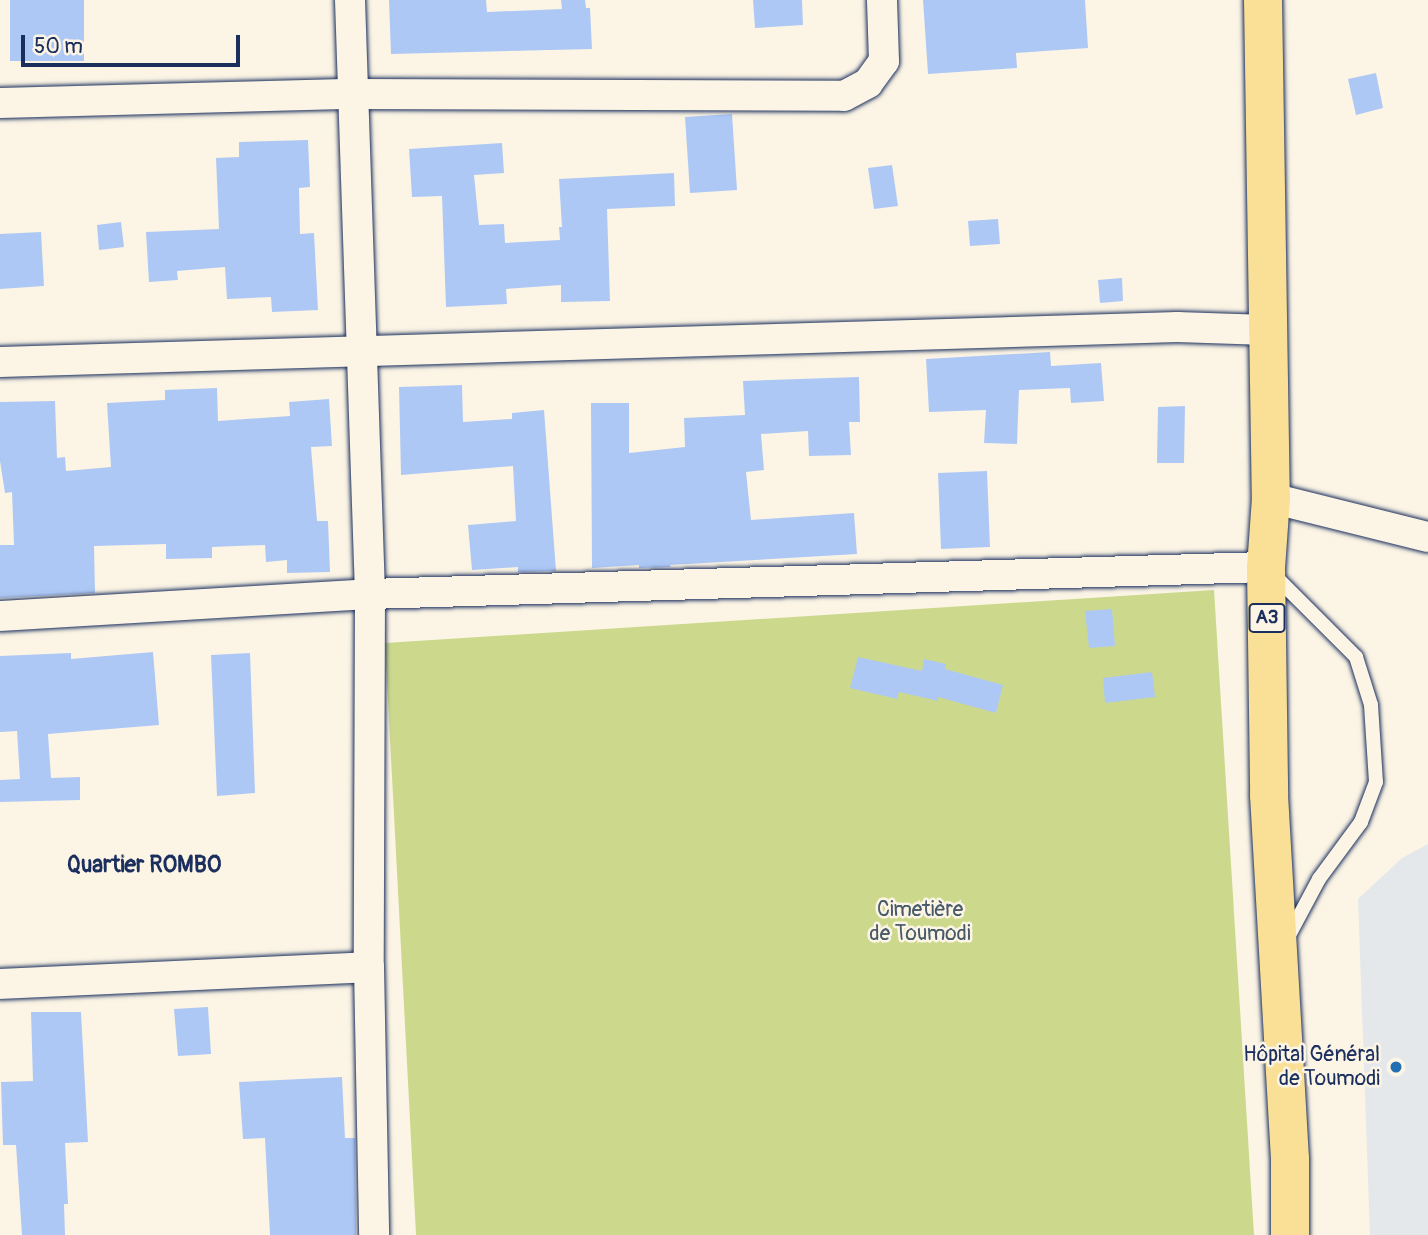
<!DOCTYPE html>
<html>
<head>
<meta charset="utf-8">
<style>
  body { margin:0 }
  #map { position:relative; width:1428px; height:1235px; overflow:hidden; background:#fcf5e5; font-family:Pangolin,sans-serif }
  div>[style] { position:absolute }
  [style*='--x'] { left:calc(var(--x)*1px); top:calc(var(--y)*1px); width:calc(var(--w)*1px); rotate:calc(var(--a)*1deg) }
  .built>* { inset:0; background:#e5e8ea }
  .green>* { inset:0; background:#ccd98c }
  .building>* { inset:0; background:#aec8f5 }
  .roads { filter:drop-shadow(0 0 2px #1b2f5e) drop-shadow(0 0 2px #1b2f5e) }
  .lane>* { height:14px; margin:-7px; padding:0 7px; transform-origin:7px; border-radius:7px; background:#fcf5e5 }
  .street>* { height:30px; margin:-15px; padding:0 15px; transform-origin:15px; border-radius:15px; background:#fcf5e5 }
  .primary>* { height:38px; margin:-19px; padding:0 19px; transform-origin:19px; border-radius:19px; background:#fadf96 }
  .dots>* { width:19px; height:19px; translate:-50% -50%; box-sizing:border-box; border:4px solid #fcf5e5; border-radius:50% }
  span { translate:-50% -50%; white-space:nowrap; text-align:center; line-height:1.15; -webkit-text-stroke:5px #fcf5e5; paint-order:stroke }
  .shield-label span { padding:2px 5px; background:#fcf5e5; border:2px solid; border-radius:5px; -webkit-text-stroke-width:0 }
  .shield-label { font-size:19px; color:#1b2f5e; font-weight:700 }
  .park-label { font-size:21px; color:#475a6a }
  .poi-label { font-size:21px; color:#1b2f5e }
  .right { translate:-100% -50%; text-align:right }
  .neighbourhood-label { font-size:23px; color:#1b2f5e; font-weight:700 }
  .scale { position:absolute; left:21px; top:35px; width:219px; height:32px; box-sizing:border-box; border:4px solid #1b2f5e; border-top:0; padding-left:9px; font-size:21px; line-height:24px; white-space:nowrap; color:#1b2f5e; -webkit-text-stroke:5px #fcf5e5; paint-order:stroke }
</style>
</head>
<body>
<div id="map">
  <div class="built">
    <div style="clip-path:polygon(1428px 844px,1428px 1235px,1370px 1235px,1358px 899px,1402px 858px)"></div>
  </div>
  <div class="green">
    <div style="clip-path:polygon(1214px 590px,1254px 1235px,416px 1235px,385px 643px)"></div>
  </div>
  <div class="building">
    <div style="clip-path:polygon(10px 0,84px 0,84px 61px,10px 61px)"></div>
    <div style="clip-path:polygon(389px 0,486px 0,487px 12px,562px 9px,561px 0,585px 0,586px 8px,590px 8px,592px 49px,391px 54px)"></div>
    <div style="clip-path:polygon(753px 0,802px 0,803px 25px,755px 28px)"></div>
    <div style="clip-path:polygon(923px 0,1085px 0,1088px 48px,1016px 53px,1017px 68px,928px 74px)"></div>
    <div style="clip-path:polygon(1376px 73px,1383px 108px,1356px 115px,1348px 79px)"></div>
    <div style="clip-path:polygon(732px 114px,737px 190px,690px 193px,685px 117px)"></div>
    <div style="clip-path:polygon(308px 140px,310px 187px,299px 188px,300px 234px,314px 233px,318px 310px,272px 312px,271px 297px,227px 299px,225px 267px,177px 271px,178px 280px,149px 282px,146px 232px,219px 229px,216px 158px,239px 157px,239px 142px)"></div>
    <div style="clip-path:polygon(502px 143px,504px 173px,474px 175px,479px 225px,504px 224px,505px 243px,560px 240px,559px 227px,562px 227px,559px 179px,674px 173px,675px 206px,607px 209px,610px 301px,561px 302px,561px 285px,506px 289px,507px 304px,446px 307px,442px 196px,412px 197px,409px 149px)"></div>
    <div style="clip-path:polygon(892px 165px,898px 206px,874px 209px,868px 168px)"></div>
    <div style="clip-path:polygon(998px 219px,1000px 244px,970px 246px,968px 221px)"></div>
    <div style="clip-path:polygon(121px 222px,124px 247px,99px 250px,97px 225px)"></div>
    <div style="clip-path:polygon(41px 232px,44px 286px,0 289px,0 234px)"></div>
    <div style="clip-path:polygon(1122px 278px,1123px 301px,1100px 303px,1098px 280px)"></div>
    <div style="clip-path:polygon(1050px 352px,1051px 366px,1101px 363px,1104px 401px,1071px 403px,1070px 388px,1019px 390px,1017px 444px,984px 443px,986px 410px,929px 412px,926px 359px)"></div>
    <div style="clip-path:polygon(859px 377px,860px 422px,849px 422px,851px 455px,809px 456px,808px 431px,761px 434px,764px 470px,746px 472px,751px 520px,854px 513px,857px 554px,670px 565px,671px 567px,639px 568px,639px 565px,592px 568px,591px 403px,629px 403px,629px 453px,685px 447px,684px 418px,745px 415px,743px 381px)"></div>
    <div style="clip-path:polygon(462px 385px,463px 422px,512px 419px,512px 413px,544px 410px,556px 571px,518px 572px,518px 567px,472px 570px,468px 525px,516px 521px,513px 466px,401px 475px,399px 387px)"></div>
    <div style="clip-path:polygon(217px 388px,218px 421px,290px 416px,289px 402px,329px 399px,332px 446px,311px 447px,317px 521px,328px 521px,330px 572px,287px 573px,287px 560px,266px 562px,265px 545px,212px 547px,212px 558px,166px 559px,166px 544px,94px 546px,95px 593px,0 598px,0 545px,14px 545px,12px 492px,5px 493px,0 461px,0 402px,55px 401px,57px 458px,65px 457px,66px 471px,111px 467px,107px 403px,165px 400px,165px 390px)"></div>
    <div style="clip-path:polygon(1185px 406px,1184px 463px,1157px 463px,1158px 407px)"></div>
    <div style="clip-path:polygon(987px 471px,990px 547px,941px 549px,938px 473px)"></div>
    <div style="clip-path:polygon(1112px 609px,1115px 646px,1089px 648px,1085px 611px)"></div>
    <div style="clip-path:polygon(153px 652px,159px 725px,48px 734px,51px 778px,80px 777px,80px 800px,0 802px,0 780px,20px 779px,17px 731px,0 732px,0 656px,71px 653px,71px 659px)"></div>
    <div style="clip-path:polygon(250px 653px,255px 793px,217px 796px,211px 655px)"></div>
    <div style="clip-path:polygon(858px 657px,922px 671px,924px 659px,946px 664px,945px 669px,1003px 685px,996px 713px,938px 697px,938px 701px,899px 692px,897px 699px,850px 688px)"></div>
    <div style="clip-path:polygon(1152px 672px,1155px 697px,1105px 703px,1103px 678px)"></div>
    <div style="clip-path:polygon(208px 1007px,211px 1054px,178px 1056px,174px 1009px)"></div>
    <div style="clip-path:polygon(31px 1012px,81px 1012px,88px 1142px,65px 1143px,68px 1204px,64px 1204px,65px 1235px,22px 1235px,16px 1145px,3px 1145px,1px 1082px,33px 1081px)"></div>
    <div style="clip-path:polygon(342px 1077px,345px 1138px,355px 1138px,356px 1235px,270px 1235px,265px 1138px,243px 1139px,239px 1082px)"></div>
  </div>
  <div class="roads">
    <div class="lane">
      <div style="--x:1272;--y:573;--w:119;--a:45"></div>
      <div style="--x:1356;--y:657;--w:50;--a:72.6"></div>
      <div style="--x:1371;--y:705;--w:77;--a:86.3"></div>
      <div style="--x:1376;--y:782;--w:43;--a:110.6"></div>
      <div style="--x:1361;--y:822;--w:71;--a:126.4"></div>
      <div style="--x:1319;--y:879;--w:68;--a:118.1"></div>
    </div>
    <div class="street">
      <div style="--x:350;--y:0;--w:594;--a:88.07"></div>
      <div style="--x:370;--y:594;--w:373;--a:90.2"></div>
      <div style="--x:369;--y:967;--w:268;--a:88.9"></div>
      <div style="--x:0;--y:103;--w:354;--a:-1.5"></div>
      <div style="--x:354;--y:94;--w:490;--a:0.2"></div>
      <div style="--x:844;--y:96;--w:27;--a:-28"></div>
      <div style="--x:868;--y:83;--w:27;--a:-54"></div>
      <div style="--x:884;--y:61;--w:61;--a:-91.9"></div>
      <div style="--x:0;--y:362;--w:1178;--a:-1.7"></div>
      <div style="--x:1177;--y:327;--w:90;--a:1.9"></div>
      <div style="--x:1271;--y:498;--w:162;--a:14"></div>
      <div style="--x:0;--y:616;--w:371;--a:-3.4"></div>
      <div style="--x:370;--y:594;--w:896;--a:-1.73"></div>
      <div style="--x:0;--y:984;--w:369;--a:-2.6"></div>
    </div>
    <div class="primary">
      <div style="--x:1263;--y:0;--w:498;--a:89.1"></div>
      <div style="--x:1271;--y:498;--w:69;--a:94.1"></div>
      <div style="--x:1266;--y:567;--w:228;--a:89.2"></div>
      <div style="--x:1269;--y:795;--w:365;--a:86.7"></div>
      <div style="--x:1290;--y:1159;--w:76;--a:90"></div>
    </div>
  </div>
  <div class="dots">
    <div style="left:1396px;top:1067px;background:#1f6fb2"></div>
  </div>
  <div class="shield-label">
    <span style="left:1267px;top:618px">A3</span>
  </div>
  <div class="park-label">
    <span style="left:920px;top:922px">Cimetière<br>de Toumodi</span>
  </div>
  <div class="poi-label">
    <span class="right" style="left:1380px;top:1067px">Hôpital Général<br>de Toumodi</span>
  </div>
  <div class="neighbourhood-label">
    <span style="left:144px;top:865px">Quartier ROMBO</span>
  </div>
  <div class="scale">50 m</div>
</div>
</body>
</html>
